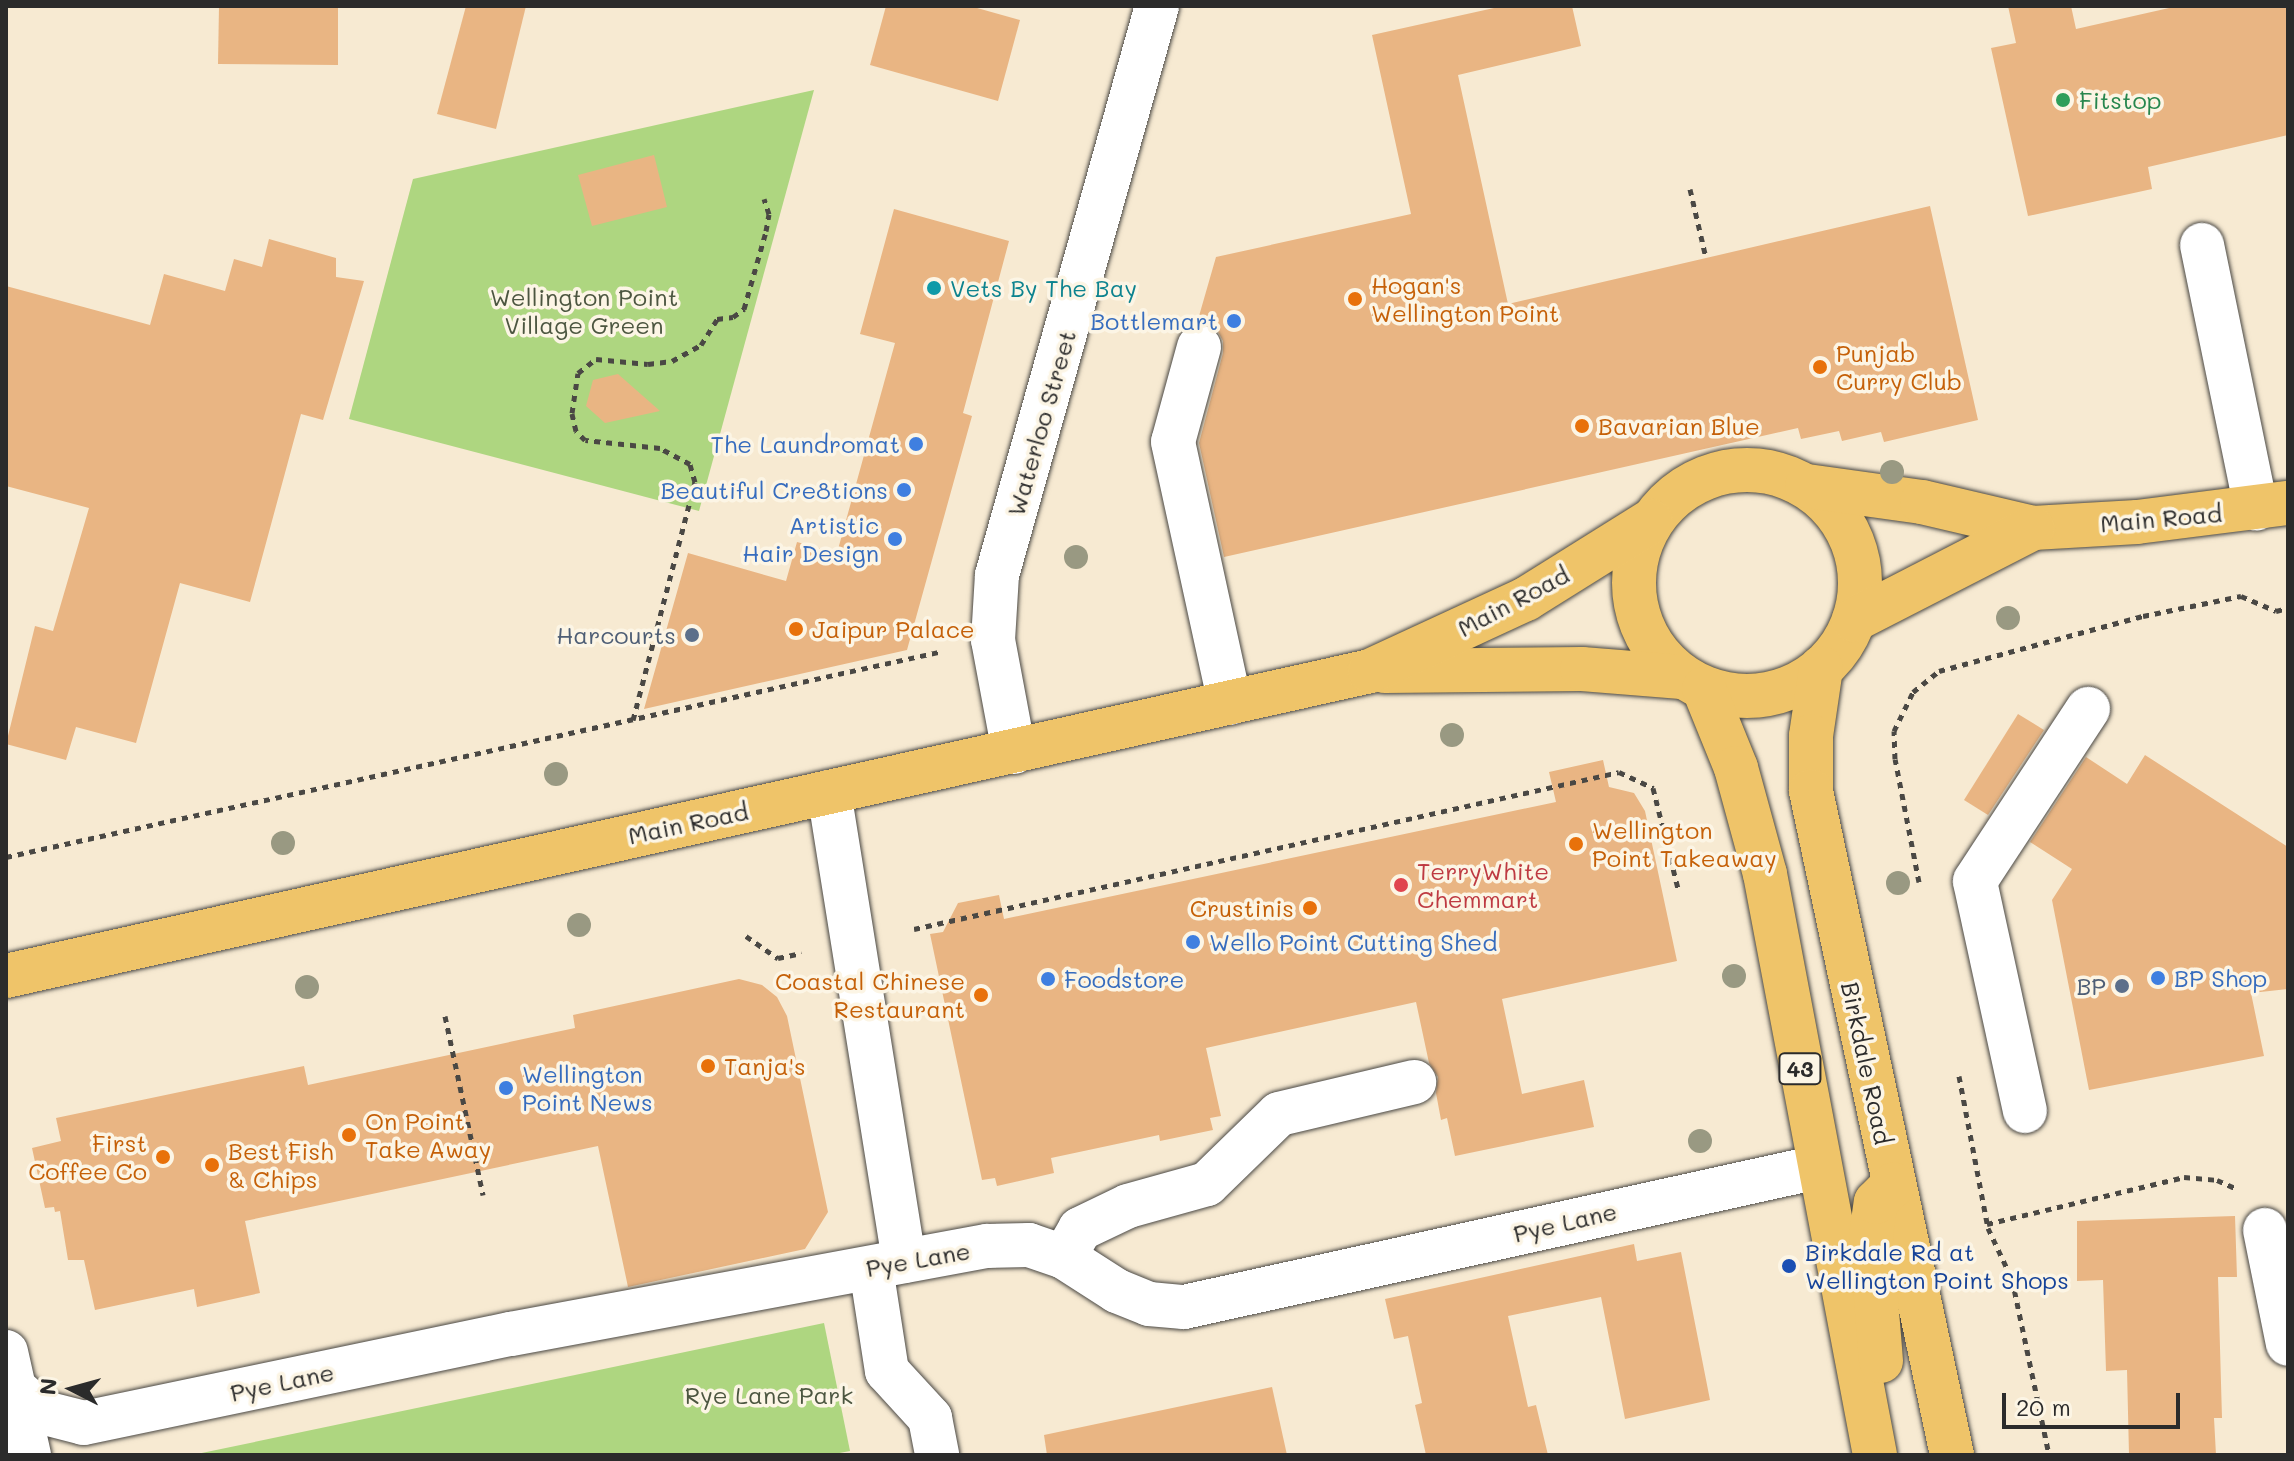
<!DOCTYPE html>
<html>
<head>
<meta charset="utf-8">
<style>
  body { margin:0 }
  #map { position:relative; width:2294px; height:1461px; overflow:hidden; background:#f7ead2; font-family:Mali,sans-serif }
  div>[style] { position:absolute }
  [style*='--x'] { left:calc(var(--x)*1px); top:calc(var(--y)*1px); width:calc(var(--w)*1px); rotate:calc(var(--a)*1deg) }
  .green>* { inset:0; background:#aed680 }
  .building>* { inset:0; background:#e9b583 }
  .path>* { height:5px; margin-top:-2.5px; transform-origin:0; background:repeating-linear-gradient(90deg,#4a4844 0 6px,transparent 0 12px) }
  .roads { filter:drop-shadow(0 0 2px #4a4844) drop-shadow(0 0 2px #4a4844) }
  .minor>* { height:44px; margin:-22px; padding:0 22px; transform-origin:22px; border-radius:22px; background:#fff }
  .major>* { height:44px; margin:-22px; padding:0 22px; transform-origin:22px; border-radius:22px; background:#efc469 }
  .major>.ring { margin:-22px; padding:0; box-sizing:content-box; background:none; border:44px solid #efc469; border-radius:50% }
  .trees>* { width:24px; height:24px; margin:-12px; border-radius:50%; background:#999982 }
  .dots>* { width:22px; height:22px; translate:-50% -50%; box-sizing:border-box; border:4px solid #fcf5e5; border-radius:50% }
  span { translate:-50% -50%; white-space:nowrap; text-align:center; line-height:1.15; -webkit-text-stroke:7px #fcf5e5; paint-order:stroke }
  .shield-label span { padding:2px 6px; background:#fcf5e5; border:2px solid; border-radius:6px; -webkit-text-stroke-width:0 }
  .shield-label { font-size:22px; color:#2b2b2b; font-weight:700 }
  .leisure-label { font-size:24px; color:#27864d }
  .left { translate:0 -50%; text-align:left }
  .food-label { font-size:24px; color:#c56008 }
  .right { translate:-100% -50%; text-align:right }
  .culture-label { font-size:24px; color:#0d838f }
  .park-label { font-size:24px; color:#4c5640 }
  .shop-label { font-size:24px; color:#366cbe }
  .street-label { font-size:24px; color:#2b2b2b }
  .service-label { font-size:24px; color:#4e5e75 }
  .health-label { font-size:24px; color:#be3a42 }
  .transit-label { font-size:24px; color:#164399 }
  .frame { position:absolute; inset:0; border:8px solid #2b2b2b; pointer-events:none }
  .north { position:absolute; left:32px; top:1349px; width:80px; height:80px; -webkit-text-stroke:6px #fcf5e5; paint-order:stroke; rotate:276deg; font-size:22px; font-weight:700; line-height:32px; text-align:center; color:#2b2b2b }
  .north::after { content:''; display:block; margin:auto; width:28px; height:36px; background:#2b2b2b; clip-path:polygon(50% 0,100% 100%,50% 72%,0 100%) }
  .scale { position:absolute; left:2002px; top:1393px; width:178px; height:36px; box-sizing:border-box; border:4px solid #2b2b2b; border-top:0; padding-left:10px; font-size:24px; line-height:28px; white-space:nowrap; color:#2b2b2b; -webkit-text-stroke:6px #fcf5e5; paint-order:stroke }
</style>
</head>
<body>
<div id="map">
  <div class="green">
    <div style="clip-path:polygon(814px 90px,699px 511px,349px 419px,413px 179px)"></div>
    <div style="clip-path:polygon(824px 1323px,850px 1451px,829px 1455px,192px 1455px)"></div>
  </div>
  <div class="building">
    <div style="clip-path:polygon(219px 6px,338px 6px,338px 65px,218px 64px)"></div>
    <div style="clip-path:polygon(466px 6px,526px 6px,496px 129px,437px 114px)"></div>
    <div style="clip-path:polygon(886px 6px,970px 6px,1020px 20px,998px 101px,870px 65px)"></div>
    <div style="clip-path:polygon(1503px 6px,1572px 6px,1581px 46px,1458px 75px,1508px 304px,1930px 206px,1978px 420px,1884px 442px,1881px 432px,1842px 441px,1839px 431px,1801px 439px,1798px 428px,1224px 557px,1199px 443px,1223px 353px,1223px 341px,1217px 330px,1197px 323px,1216px 257px,1411px 214px,1372px 35px)"></div>
    <div style="clip-path:polygon(2008px 6px,2071px 6px,2076px 29px,2178px 6px,2288px 6px,2288px 135px,2148px 167px,2152px 189px,2028px 216px,1991px 48px,2016px 43px)"></div>
    <div style="clip-path:polygon(654px 155px,667px 207px,592px 226px,578px 175px)"></div>
    <div style="clip-path:polygon(894px 209px,1009px 241px,963px 413px,972px 416px,907px 650px,644px 709px,688px 553px,786px 581px,797px 542px,837px 553px,895px 343px,860px 334px)"></div>
    <div style="clip-path:polygon(269px 239px,336px 258px,336px 277px,364px 281px,323px 420px,301px 414px,250px 602px,180px 583px,136px 743px,76px 727px,66px 760px,6px 744px,35px 626px,53px 631px,89px 508px,6px 486px,6px 286px,150px 325px,164px 274px,225px 291px,234px 259px,262px 267px)"></div>
    <div style="clip-path:polygon(618px 374px,660px 411px,605px 423px,586px 406px,593px 380px)"></div>
    <div style="clip-path:polygon(2018px 714px,2044px 730px,1988px 815px,1964px 800px)"></div>
    <div style="clip-path:polygon(2145px 755px,2288px 847px,2288px 989px,2251px 993px,2264px 1056px,2089px 1090px,2052px 900px,2072px 869px,2030px 842px,2086px 757px,2127px 784px)"></div>
    <div style="clip-path:polygon(1603px 760px,1609px 787px,1634px 793px,1645px 811px,1677px 961px,1502px 999px,1522px 1094px,1584px 1080px,1594px 1127px,1455px 1156px,1447px 1118px,1441px 1120px,1436px 1093px,1438px 1077px,1429px 1063px,1416px 1002px,1206px 1048px,1221px 1116px,1210px 1118px,1213px 1130px,1160px 1141px,1159px 1135px,1051px 1158px,1054px 1173px,997px 1186px,995px 1178px,982px 1180px,930px 934px,943px 932px,958px 903px,999px 895px,1004px 919px,1556px 802px,1549px 772px)"></div>
    <div style="clip-path:polygon(739px 979px,762px 985px,777px 997px,787px 1016px,828px 1212px,805px 1249px,628px 1287px,598px 1146px,245px 1221px,260px 1293px,197px 1307px,194px 1289px,95px 1310px,84px 1260px,68px 1260px,60px 1211px,55px 1212px,54px 1207px,45px 1208px,32px 1148px,61px 1141px,56px 1118px,304px 1066px,308px 1085px,575px 1028px,573px 1015px)"></div>
    <div style="clip-path:polygon(2235px 1216px,2237px 1277px,2218px 1277px,2222px 1418px,2214px 1418px,2216px 1455px,2129px 1455px,2127px 1370px,2106px 1371px,2103px 1280px,2077px 1281px,2077px 1221px)"></div>
    <div style="clip-path:polygon(1634px 1244px,1637px 1261px,1681px 1252px,1710px 1400px,1625px 1419px,1601px 1297px,1508px 1316px,1528px 1407px,1536px 1405px,1548px 1455px,1426px 1455px,1415px 1405px,1422px 1403px,1408px 1336px,1394px 1339px,1385px 1299px)"></div>
    <div style="clip-path:polygon(1272px 1387px,1287px 1455px,1047px 1455px,1044px 1435px)"></div>
  </div>
  <div class="path">
    <div style="--x:1690;--y:189;--w:71;--a:76.9"></div>
    <div style="--x:1743;--y:421;--w:11;--a:85"></div>
    <div style="--x:633;--y:720;--w:246;--a:-75.4"></div>
    <div style="--x:695;--y:482;--w:19;--a:-106"></div>
    <div style="--x:690;--y:464;--w:34;--a:-152"></div>
    <div style="--x:660;--y:448;--w:75;--a:-173.9"></div>
    <div style="--x:585;--y:440;--w:13;--a:-135"></div>
    <div style="--x:576;--y:431;--w:18;--a:-103"></div>
    <div style="--x:572;--y:413;--w:40;--a:-81.5"></div>
    <div style="--x:578;--y:373;--w:23;--a:-38"></div>
    <div style="--x:596;--y:359;--w:52;--a:5.5"></div>
    <div style="--x:648;--y:364;--w:24;--a:-7"></div>
    <div style="--x:672;--y:361;--w:33;--a:-29"></div>
    <div style="--x:701;--y:345;--w:31;--a:-58"></div>
    <div style="--x:717;--y:319;--w:16;--a:-7"></div>
    <div style="--x:733;--y:317;--w:14;--a:-36"></div>
    <div style="--x:744;--y:309;--w:81;--a:-74.2"></div>
    <div style="--x:766;--y:231;--w:17;--a:-80"></div>
    <div style="--x:769;--y:214;--w:16;--a:-108"></div>
    <div style="--x:6;--y:857;--w:959;--a:-12.4"></div>
    <div style="--x:1919;--y:882;--w:125;--a:-101"></div>
    <div style="--x:1895;--y:759;--w:28;--a:-92"></div>
    <div style="--x:1894;--y:731;--w:43;--a:-64"></div>
    <div style="--x:1913;--y:692;--w:33;--a:-39"></div>
    <div style="--x:1939;--y:671;--w:211;--a:-15.1"></div>
    <div style="--x:2143;--y:616;--w:100;--a:-11.5"></div>
    <div style="--x:2241;--y:596;--w:38;--a:23"></div>
    <div style="--x:2276;--y:611;--w:12;--a:-14"></div>
    <div style="--x:914;--y:929;--w:722;--a:-12.55"></div>
    <div style="--x:1619;--y:772;--w:38;--a:25"></div>
    <div style="--x:1653;--y:788;--w:107;--a:76"></div>
    <div style="--x:746;--y:936;--w:39;--a:35"></div>
    <div style="--x:778;--y:958;--w:24;--a:-12"></div>
    <div style="--x:445;--y:1016;--w:183;--a:78"></div>
    <div style="--x:1959;--y:1076;--w:155;--a:79.2"></div>
    <div style="--x:1988;--y:1228;--w:56;--a:64.8"></div>
    <div style="--x:2012;--y:1279;--w:180;--a:78.1"></div>
    <div style="--x:1987;--y:1224;--w:203;--a:-13.4"></div>
    <div style="--x:2184;--y:1177;--w:33;--a:5"></div>
    <div style="--x:2217;--y:1180;--w:20;--a:24"></div>
  </div>
  <div class="roads">
    <div class="minor">
      <div style="--x:2202;--y:245;--w:269;--a:78.4"></div>
      <div style="--x:1199;--y:347;--w:98;--a:105.3"></div>
      <div style="--x:1173;--y:442;--w:267;--a:77.7"></div>
      <div style="--x:1014;--y:752;--w:114;--a:-100.6"></div>
      <div style="--x:993;--y:640;--w:65;--a:-86.5"></div>
      <div style="--x:997;--y:575;--w:591;--a:-74.29"></div>
      <div style="--x:829;--y:792;--w:475;--a:80.9"></div>
      <div style="--x:2025;--y:1111;--w:235;--a:-102.3"></div>
      <div style="--x:1975;--y:881;--w:206;--a:-56.7"></div>
      <div style="--x:2265;--y:1230;--w:116;--a:78.6"></div>
      <div style="--x:1064;--y:1257;--w:32;--a:-60"></div>
      <div style="--x:1080;--y:1229;--w:53;--a:-25.6"></div>
      <div style="--x:1128;--y:1206;--w:82;--a:-15.6"></div>
      <div style="--x:1207;--y:1184;--w:100;--a:-44.2"></div>
      <div style="--x:1279;--y:1114;--w:139;--a:-13.3"></div>
      <div style="--x:871;--y:1268;--w:104;--a:81.2"></div>
      <div style="--x:887;--y:1371;--w:64;--a:47.5"></div>
      <div style="--x:930;--y:1418;--w:38;--a:79"></div>
      <div style="--x:6;--y:1352;--w:106;--a:77.4"></div>
      <div style="--x:13;--y:1387;--w:38;--a:42"></div>
      <div style="--x:41;--y:1412;--w:44;--a:14.3"></div>
      <div style="--x:84;--y:1423;--w:436;--a:-11.8"></div>
      <div style="--x:511;--y:1334;--w:484;--a:-10.5"></div>
      <div style="--x:987;--y:1246;--w:42;--a:-1.4"></div>
      <div style="--x:1029;--y:1245;--w:37;--a:19"></div>
      <div style="--x:1064;--y:1257;--w:63;--a:32.7"></div>
      <div style="--x:1117;--y:1291;--w:35;--a:22"></div>
      <div style="--x:1149;--y:1304;--w:35;--a:5"></div>
      <div style="--x:1184;--y:1307;--w:649;--a:-12.45"></div>
    </div>
    <div class="major">
      <div class="ring" style="left:1634px;top:470px;width:182px;height:182px"></div>
      <div style="--x:1807;--y:486;--w:116;--a:7.9"></div>
      <div style="--x:1922;--y:502;--w:114;--a:13.2"></div>
      <div style="--x:2033;--y:528;--w:104;--a:-3.3"></div>
      <div style="--x:2137;--y:522;--w:152;--a:-7.2"></div>
      <div style="--x:1854;--y:620;--w:201;--a:-27.2"></div>
      <div style="--x:1821;--y:668;--w:69;--a:98.4"></div>
      <div style="--x:1811;--y:736;--w:55;--a:90"></div>
      <div style="--x:1811;--y:791;--w:679;--a:78.01"></div>
      <div style="--x:1385;--y:671;--w:197;--a:-0.6"></div>
      <div style="--x:1582;--y:669;--w:100;--a:4.6"></div>
      <div style="--x:1704;--y:689;--w:85;--a:67.9"></div>
      <div style="--x:1736;--y:768;--w:110;--a:74.7"></div>
      <div style="--x:1765;--y:874;--w:591;--a:79.28"></div>
      <div style="--x:6;--y:976;--w:1398;--a:-12.6"></div>
      <div style="--x:1370;--y:671;--w:172;--a:-24.8"></div>
      <div style="--x:1526;--y:599;--w:147;--a:-32"></div>
      <div style="--x:1881;--y:1361;--w:125;--a:-94.6"></div>
      <div style="--x:1871;--y:1236;--w:34;--a:-82"></div>
      <div style="--x:1876;--y:1202;--w:25;--a:-45"></div>
    </div>
  </div>
  <div class="trees">
    <div style="left:1892px;top:472px"></div>
    <div style="left:1076px;top:557px"></div>
    <div style="left:2008px;top:618px"></div>
    <div style="left:1452px;top:735px"></div>
    <div style="left:556px;top:774px"></div>
    <div style="left:283px;top:843px"></div>
    <div style="left:1898px;top:883px"></div>
    <div style="left:579px;top:925px"></div>
    <div style="left:1734px;top:976px"></div>
    <div style="left:307px;top:987px"></div>
    <div style="left:1700px;top:1141px"></div>
  </div>
  <div class="dots">
    <div style="left:2063px;top:100px;background:#2e9e5b"></div>
    <div style="left:934px;top:288px;background:#0f9aa8"></div>
    <div style="left:1355px;top:299px;background:#e8710a"></div>
    <div style="left:1234px;top:321px;background:#3f7fe0"></div>
    <div style="left:1820px;top:367px;background:#e8710a"></div>
    <div style="left:1582px;top:426px;background:#e8710a"></div>
    <div style="left:916px;top:444px;background:#3f7fe0"></div>
    <div style="left:904px;top:490px;background:#3f7fe0"></div>
    <div style="left:895px;top:539px;background:#3f7fe0"></div>
    <div style="left:796px;top:629px;background:#e8710a"></div>
    <div style="left:692px;top:635px;background:#5c6f8a"></div>
    <div style="left:1576px;top:844px;background:#e8710a"></div>
    <div style="left:1401px;top:885px;background:#e0444e"></div>
    <div style="left:1310px;top:908px;background:#e8710a"></div>
    <div style="left:1193px;top:942px;background:#3f7fe0"></div>
    <div style="left:2158px;top:978px;background:#3f7fe0"></div>
    <div style="left:1048px;top:979px;background:#3f7fe0"></div>
    <div style="left:2122px;top:986px;background:#5c6f8a"></div>
    <div style="left:981px;top:995px;background:#e8710a"></div>
    <div style="left:708px;top:1066px;background:#e8710a"></div>
    <div style="left:506px;top:1088px;background:#3f7fe0"></div>
    <div style="left:349px;top:1135px;background:#e8710a"></div>
    <div style="left:163px;top:1157px;background:#e8710a"></div>
    <div style="left:212px;top:1165px;background:#e8710a"></div>
    <div style="left:1789px;top:1266px;background:#1a4fb4"></div>
  </div>
  <div class="shield-label">
    <span style="left:1800px;top:1069px">43</span>
  </div>
  <div class="leisure-label">
    <span class="left" style="left:2079px;top:100px">Fitstop</span>
  </div>
  <div class="food-label">
    <span class="left" style="left:1371px;top:299px">Hogan's<br>Wellington Point</span>
    <span class="left" style="left:1836px;top:367px">Punjab<br>Curry Club</span>
    <span class="left" style="left:1598px;top:426px">Bavarian Blue</span>
    <span class="left" style="left:812px;top:629px">Jaipur Palace</span>
    <span class="left" style="left:1592px;top:844px">Wellington<br>Point Takeaway</span>
    <span class="right" style="left:1294px;top:908px">Crustinis</span>
    <span class="right" style="left:965px;top:995px">Coastal Chinese<br>Restaurant</span>
    <span class="left" style="left:724px;top:1066px">Tanja's</span>
    <span class="left" style="left:365px;top:1135px">On Point<br>Take Away</span>
    <span class="right" style="left:147px;top:1157px">First<br>Coffee Co</span>
    <span class="left" style="left:228px;top:1165px">Best Fish<br>&amp; Chips</span>
  </div>
  <div class="culture-label">
    <span class="left" style="left:950px;top:288px">Vets By The Bay</span>
  </div>
  <div class="park-label">
    <span style="left:584px;top:311px">Wellington Point<br>Village Green</span>
    <span style="left:769px;top:1395px">Rye Lane Park</span>
  </div>
  <div class="shop-label">
    <span class="right" style="left:1218px;top:321px">Bottlemart</span>
    <span class="right" style="left:900px;top:444px">The Laundromat</span>
    <span class="right" style="left:888px;top:490px">Beautiful Cre8tions</span>
    <span class="right" style="left:879px;top:539px">Artistic<br>Hair Design</span>
    <span class="left" style="left:1209px;top:942px">Wello Point Cutting Shed</span>
    <span class="left" style="left:2174px;top:978px">BP Shop</span>
    <span class="left" style="left:1064px;top:979px">Foodstore</span>
    <span class="left" style="left:522px;top:1088px">Wellington<br>Point News</span>
  </div>
  <div class="street-label">
    <span style="left:1041px;top:423px;rotate:-74deg">Waterloo Street</span>
    <span style="left:2161px;top:518px;rotate:-5deg">Main Road</span>
    <span style="left:1513px;top:601px;rotate:-28deg">Main Road</span>
    <span style="left:688px;top:823px;rotate:-12deg">Main Road</span>
    <span style="left:1867px;top:1063px;rotate:78deg">Birkdale Road</span>
    <span style="left:1565px;top:1222px;rotate:-13deg">Pye Lane</span>
    <span style="left:918px;top:1259px;rotate:-10deg">Pye Lane</span>
    <span style="left:282px;top:1382px;rotate:-12deg">Pye Lane</span>
  </div>
  <div class="service-label">
    <span class="right" style="left:676px;top:635px">Harcourts</span>
    <span class="right" style="left:2106px;top:986px">BP</span>
  </div>
  <div class="health-label">
    <span class="left" style="left:1417px;top:885px">TerryWhite<br>Chemmart</span>
  </div>
  <div class="transit-label">
    <span class="left" style="left:1805px;top:1266px">Birkdale Rd at<br>Wellington Point Shops</span>
  </div>
  <div class="frame"></div>
  <div class="north">N</div>
  <div class="scale">20 m</div>
</div>
</body>
</html>
